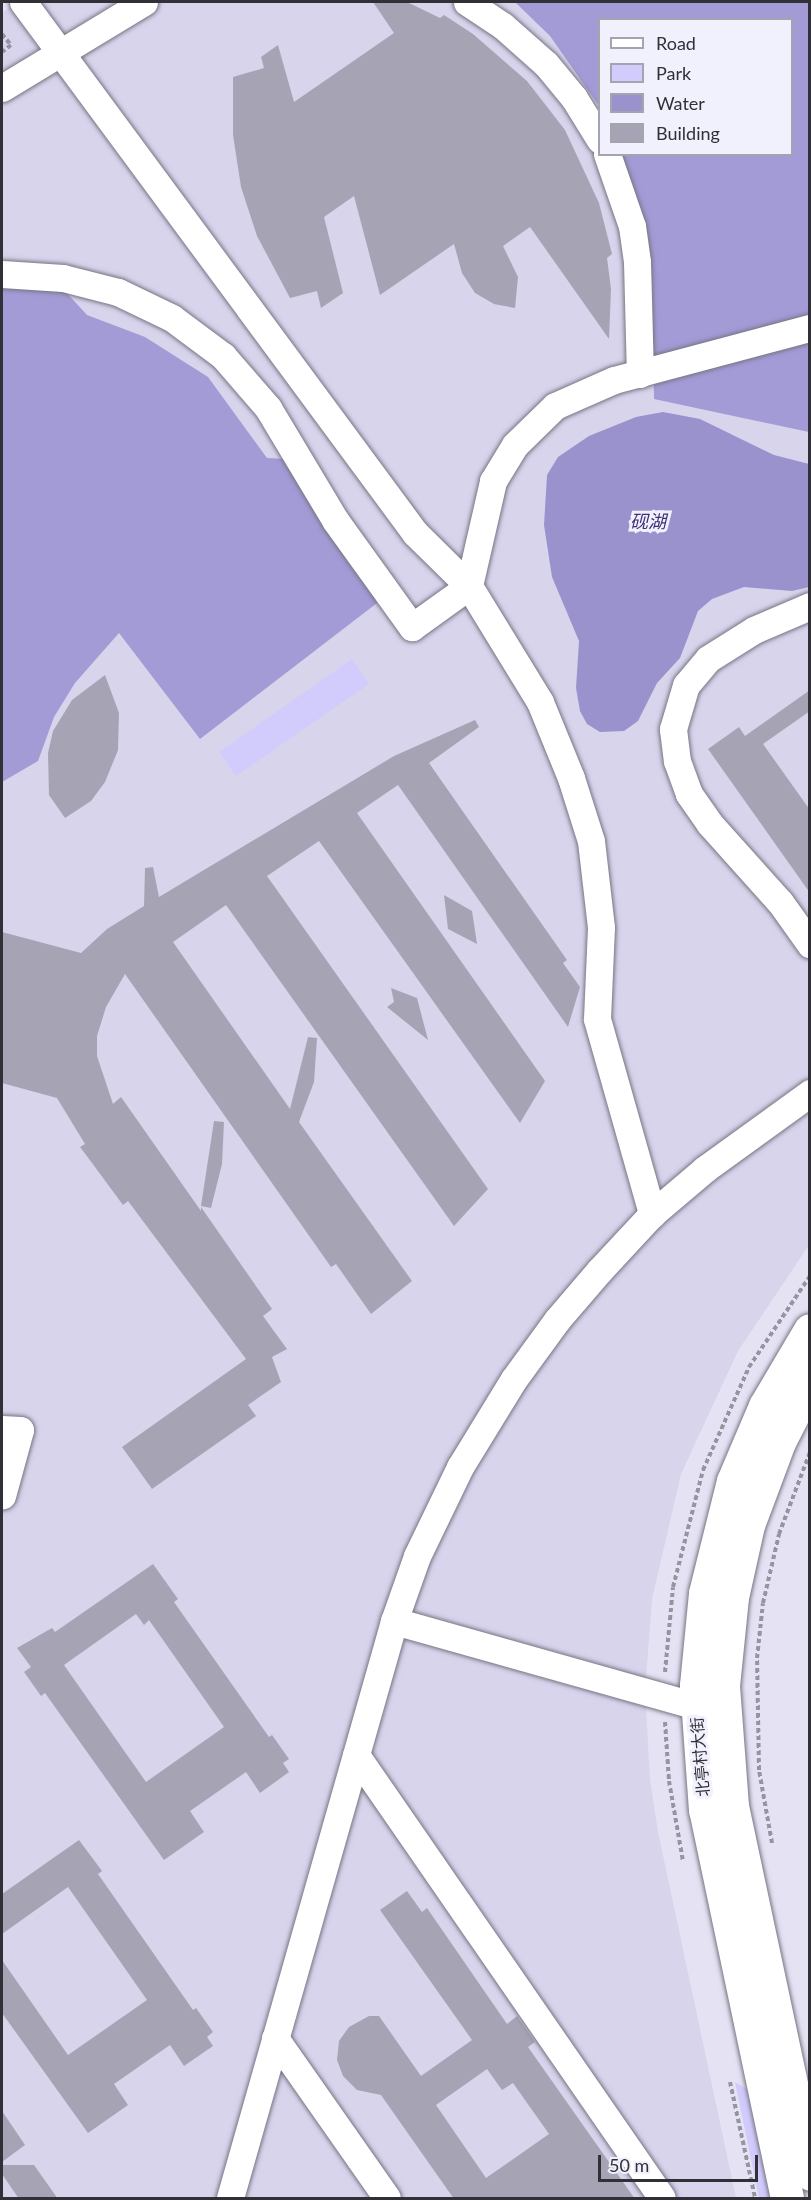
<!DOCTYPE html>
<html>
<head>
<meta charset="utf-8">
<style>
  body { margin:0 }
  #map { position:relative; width:811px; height:2200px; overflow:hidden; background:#e4e2f3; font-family:Lato,"Noto Sans SC",sans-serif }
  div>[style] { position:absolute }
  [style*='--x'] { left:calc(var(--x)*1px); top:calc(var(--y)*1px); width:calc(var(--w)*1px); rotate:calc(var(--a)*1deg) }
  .built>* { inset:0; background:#d7d4ec }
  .green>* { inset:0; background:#d2ccfd }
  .forest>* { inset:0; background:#a39bd6 }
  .water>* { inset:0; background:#9a92cd }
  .building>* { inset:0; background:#a6a4b4 }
  .path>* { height:4px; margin-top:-2px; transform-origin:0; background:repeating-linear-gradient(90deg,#9694a1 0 4.5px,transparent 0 7.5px) }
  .roads { filter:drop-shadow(0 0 2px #767583) drop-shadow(0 0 2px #767583) }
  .minor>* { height:27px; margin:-13.5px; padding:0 13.5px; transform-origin:13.5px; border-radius:13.5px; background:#fff }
  .major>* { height:33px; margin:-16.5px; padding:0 16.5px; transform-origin:16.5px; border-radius:16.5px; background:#fff }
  span { translate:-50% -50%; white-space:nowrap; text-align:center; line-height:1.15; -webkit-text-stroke:6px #f1f0fd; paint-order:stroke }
  .street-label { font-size:16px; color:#313037 }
  .water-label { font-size:18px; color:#402f76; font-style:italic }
  .frame { position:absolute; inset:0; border:3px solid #313037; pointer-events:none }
  .legend { position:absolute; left:598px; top:18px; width:195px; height:138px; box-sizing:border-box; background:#f1f0fd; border:2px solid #a4a3ae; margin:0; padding:8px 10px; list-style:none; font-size:18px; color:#313037 }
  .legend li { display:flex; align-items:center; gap:12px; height:30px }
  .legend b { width:30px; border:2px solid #a4a3ae }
  .scale { position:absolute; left:598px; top:2155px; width:160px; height:27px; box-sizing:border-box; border:3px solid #313037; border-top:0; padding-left:8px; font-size:18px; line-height:21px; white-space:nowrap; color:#313037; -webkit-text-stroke:4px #f1f0fd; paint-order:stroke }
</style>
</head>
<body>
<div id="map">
  <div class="built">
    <div style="clip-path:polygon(evenodd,16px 2px,809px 2px,809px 1245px,738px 1351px,681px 1474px,652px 1599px,645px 1691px,650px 1780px,658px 1832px,736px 2198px,2px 2198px,2px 13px,16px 2px,600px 20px,792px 20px,792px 154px,600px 154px,600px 20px)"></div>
  </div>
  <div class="green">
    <div style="clip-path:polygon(352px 659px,369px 684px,236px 776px,219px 752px)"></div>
    <div style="clip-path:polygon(735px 2082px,753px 2093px,775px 2198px,759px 2198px)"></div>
  </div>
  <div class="forest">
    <div style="clip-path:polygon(515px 2px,809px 2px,809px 432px,654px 399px,652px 280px,634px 189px,620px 155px,792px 154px,792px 20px,600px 20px,599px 106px,550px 36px)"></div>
    <div style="clip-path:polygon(2px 282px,64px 290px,87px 315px,145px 337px,208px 377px,267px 458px,286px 459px,381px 600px,200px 739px,119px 633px,75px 683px,54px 717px,38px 761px,2px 782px)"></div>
  </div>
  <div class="water">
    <div style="clip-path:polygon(663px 412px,700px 419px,774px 455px,809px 464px,809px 587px,792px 591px,744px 587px,712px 599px,698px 611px,680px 658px,657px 683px,638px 721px,624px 731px,600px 732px,587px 724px,580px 711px,576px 688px,579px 641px,552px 577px,544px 525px,547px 475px,558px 457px,589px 436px,636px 417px)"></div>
  </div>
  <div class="building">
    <div style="clip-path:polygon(373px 2px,407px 2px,440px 18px,444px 15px,473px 34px,527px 81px,565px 130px,599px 203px,612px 254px,607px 258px,611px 289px,609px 339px,530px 227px,503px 246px,518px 277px,515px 308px,494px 304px,475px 293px,462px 273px,454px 244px,380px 295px,354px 196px,324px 217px,343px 293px,321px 308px,317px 291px,290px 298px,257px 236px,241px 187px,233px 135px,233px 77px,264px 68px,261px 57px,278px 45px,294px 102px,394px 33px)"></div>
    <div style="clip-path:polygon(105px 675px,119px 713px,118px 750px,105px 782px,91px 801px,65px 818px,49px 795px,48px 753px,53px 731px,72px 700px)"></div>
    <div style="clip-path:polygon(810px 690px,810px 711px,763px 744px,810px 810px,810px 893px,708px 749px,739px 727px,745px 736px)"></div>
    <div style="clip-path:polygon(475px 720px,479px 727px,429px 763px,567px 960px,563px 963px,580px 987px,568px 1027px,398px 785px,357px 813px,545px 1081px,520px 1123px,319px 841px,267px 876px,488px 1189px,454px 1226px,226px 905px,173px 942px,290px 1109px,308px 1037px,317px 1038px,314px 1082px,299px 1122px,412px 1281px,371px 1314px,336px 1264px,331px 1267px,125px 974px,106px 1007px,97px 1036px,97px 1056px,113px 1104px,121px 1097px,201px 1211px,201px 1207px,272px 1309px,263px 1316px,287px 1349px,272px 1357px,281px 1382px,248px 1405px,256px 1416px,152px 1489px,122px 1447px,246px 1359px,128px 1201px,123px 1205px,92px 1163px,80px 1147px,85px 1144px,57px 1098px,2px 1083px,2px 932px,81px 953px,107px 929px,144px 906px,145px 868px,153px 867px,159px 897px,394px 756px)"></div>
    <div style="clip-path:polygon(444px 895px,472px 911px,477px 944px,448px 929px)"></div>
    <div style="clip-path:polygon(391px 988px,417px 998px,428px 1040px,387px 1007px,394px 1002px)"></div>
    <div style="clip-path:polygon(214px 1121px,224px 1122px,222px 1164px,211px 1208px,201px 1206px)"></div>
    <div style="clip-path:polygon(evenodd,153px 1564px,178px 1599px,174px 1602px,269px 1737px,272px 1735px,289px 1759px,283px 1763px,289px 1772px,260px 1793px,246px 1772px,190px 1811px,204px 1832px,164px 1860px,45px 1693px,41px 1696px,24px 1672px,31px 1667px,17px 1648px,52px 1628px,55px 1632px,153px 1564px,136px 1614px,144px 1625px,149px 1620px,224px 1727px,146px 1782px,64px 1665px,136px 1614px)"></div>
    <div style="clip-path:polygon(79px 1840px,102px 1871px,98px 1874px,193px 2010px,196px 2008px,213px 2032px,207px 2037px,213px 2046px,184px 2066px,170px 2045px,114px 2084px,128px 2105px,88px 2133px,2px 2013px,2px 1960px,68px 2055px,147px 2000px,68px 1887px,2px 1934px,2px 1894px)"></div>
    <div style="clip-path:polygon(evenodd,407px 1891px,422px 1912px,427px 1908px,507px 2024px,517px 2016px,535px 2042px,528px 2047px,635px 2199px,454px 2199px,381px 2095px,357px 2090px,343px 2076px,337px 2060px,339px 2041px,349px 2027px,369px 2016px,379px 2016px,421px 2076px,472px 2040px,380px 1910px,407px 1891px,487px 2069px,502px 2090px,513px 2083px,549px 2134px,486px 2178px,436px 2105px,487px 2069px)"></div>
    <div style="clip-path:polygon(2px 2111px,25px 2145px,2px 2162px)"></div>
    <div style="clip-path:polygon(2px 2165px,34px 2165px,58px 2199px,19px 2199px,2px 2174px)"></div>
  </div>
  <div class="path">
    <div style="--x:2;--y:34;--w:14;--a:51"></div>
    <div style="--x:11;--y:45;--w:11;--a:142"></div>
    <div style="--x:665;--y:1672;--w:85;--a:-84.6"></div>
    <div style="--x:673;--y:1587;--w:121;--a:-75.6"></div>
    <div style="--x:703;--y:1470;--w:113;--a:-65.9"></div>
    <div style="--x:749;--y:1367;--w:110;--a:-56.2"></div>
    <div style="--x:665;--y:1722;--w:59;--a:86.1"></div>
    <div style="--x:669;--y:1781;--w:81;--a:80.1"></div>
    <div style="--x:772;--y:1843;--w:74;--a:-100.1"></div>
    <div style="--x:759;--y:1770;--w:112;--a:-91"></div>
    <div style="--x:757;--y:1658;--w:55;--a:-83.8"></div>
    <div style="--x:763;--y:1603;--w:71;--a:-76.9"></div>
    <div style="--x:779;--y:1534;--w:88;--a:-69.3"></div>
    <div style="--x:730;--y:2082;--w:119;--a:77.8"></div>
  </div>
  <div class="roads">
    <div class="minor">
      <div style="--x:23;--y:2;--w:660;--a:53.56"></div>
      <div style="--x:415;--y:533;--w:76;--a:44.5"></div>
      <div style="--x:469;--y:586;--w:136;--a:58.5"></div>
      <div style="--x:540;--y:702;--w:82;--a:67.8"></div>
      <div style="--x:571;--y:778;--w:66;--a:72.4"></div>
      <div style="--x:591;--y:841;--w:87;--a:83.4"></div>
      <div style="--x:601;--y:927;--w:92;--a:92.5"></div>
      <div style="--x:597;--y:1019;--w:203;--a:74.2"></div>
      <div style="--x:467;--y:2;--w:43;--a:33.7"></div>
      <div style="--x:503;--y:26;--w:57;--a:41.5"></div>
      <div style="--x:546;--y:64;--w:44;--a:50.5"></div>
      <div style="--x:574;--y:98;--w:49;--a:58.2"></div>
      <div style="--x:2;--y:88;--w:166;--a:-31.2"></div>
      <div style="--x:607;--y:154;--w:76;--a:70.9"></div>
      <div style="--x:632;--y:226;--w:36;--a:82"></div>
      <div style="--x:637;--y:262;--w:112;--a:88.5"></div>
      <div style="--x:2;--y:274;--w:61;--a:3.8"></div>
      <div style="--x:63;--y:278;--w:57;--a:14.3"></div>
      <div style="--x:118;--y:292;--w:60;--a:25.7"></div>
      <div style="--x:172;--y:318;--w:64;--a:36.7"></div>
      <div style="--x:223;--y:356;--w:69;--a:49.1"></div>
      <div style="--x:268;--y:408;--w:131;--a:59.1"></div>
      <div style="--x:335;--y:520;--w:132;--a:54.3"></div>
      <div style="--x:412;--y:627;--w:70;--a:-35.7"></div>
      <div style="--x:469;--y:586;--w:108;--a:-77.1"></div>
      <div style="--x:493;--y:481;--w:42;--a:-58.6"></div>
      <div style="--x:515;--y:445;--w:56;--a:-44.3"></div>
      <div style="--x:555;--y:406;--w:64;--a:-23.8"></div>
      <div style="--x:614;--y:380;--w:203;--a:-14.9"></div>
      <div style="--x:810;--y:606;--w:61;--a:156.8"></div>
      <div style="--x:754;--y:630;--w:54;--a:147.8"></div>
      <div style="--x:708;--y:659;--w:34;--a:130"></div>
      <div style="--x:686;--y:685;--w:46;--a:106.5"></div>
      <div style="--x:673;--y:729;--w:32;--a:83"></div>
      <div style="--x:677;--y:761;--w:35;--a:70"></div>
      <div style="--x:689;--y:794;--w:35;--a:55"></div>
      <div style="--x:709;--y:823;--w:106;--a:48.1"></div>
      <div style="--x:780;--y:902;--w:52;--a:54.5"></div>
      <div style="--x:2;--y:1429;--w:18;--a:3"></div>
      <div style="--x:20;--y:1430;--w:68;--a:105.3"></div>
      <div style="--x:394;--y:1621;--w:314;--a:15.7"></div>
      <div style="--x:356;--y:1755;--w:538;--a:55.37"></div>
      <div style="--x:275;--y:2038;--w:195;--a:55"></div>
      <div style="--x:230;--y:2198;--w:600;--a:-74.13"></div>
      <div style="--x:394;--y:1621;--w:69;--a:-70.5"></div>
      <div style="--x:417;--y:1556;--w:99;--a:-64.2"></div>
      <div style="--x:460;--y:1467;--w:103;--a:-58.5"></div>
      <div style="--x:514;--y:1379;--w:73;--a:-53.9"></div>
      <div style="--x:557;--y:1320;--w:65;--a:-49.4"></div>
      <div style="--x:599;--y:1271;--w:78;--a:-47.1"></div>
      <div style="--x:652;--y:1214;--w:70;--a:-40.3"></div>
      <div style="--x:705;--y:1169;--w:130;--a:-35.9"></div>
    </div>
    <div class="major">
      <div style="--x:810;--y:1381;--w:68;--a:116.9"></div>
      <div style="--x:779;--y:1442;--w:89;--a:110.5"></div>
      <div style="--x:748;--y:1525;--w:74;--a:102.5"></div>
      <div style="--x:732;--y:1597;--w:89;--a:95.8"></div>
      <div style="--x:723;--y:1686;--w:120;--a:85.7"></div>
      <div style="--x:732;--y:1806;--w:376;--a:78"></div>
      <div style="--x:787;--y:2198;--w:397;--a:-101.9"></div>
      <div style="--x:705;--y:1810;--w:125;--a:-94.1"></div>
      <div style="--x:696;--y:1685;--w:92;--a:-84.4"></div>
      <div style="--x:705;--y:1593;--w:115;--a:-76"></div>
      <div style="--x:733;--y:1481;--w:82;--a:-66.9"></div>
      <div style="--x:765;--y:1406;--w:88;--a:-59.4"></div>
    </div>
  </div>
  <div class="street-label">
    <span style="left:700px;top:1757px;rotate:-95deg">北亭村大街</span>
  </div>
  <div class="water-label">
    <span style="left:648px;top:521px">砚湖</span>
  </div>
  <div class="frame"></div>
  <ul class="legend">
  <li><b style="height:8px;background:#fff"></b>Road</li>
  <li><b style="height:16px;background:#d2ccfd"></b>Park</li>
  <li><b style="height:16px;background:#9a92cd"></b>Water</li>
  <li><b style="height:16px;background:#a6a4b4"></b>Building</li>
  </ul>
  <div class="scale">50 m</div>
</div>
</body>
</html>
